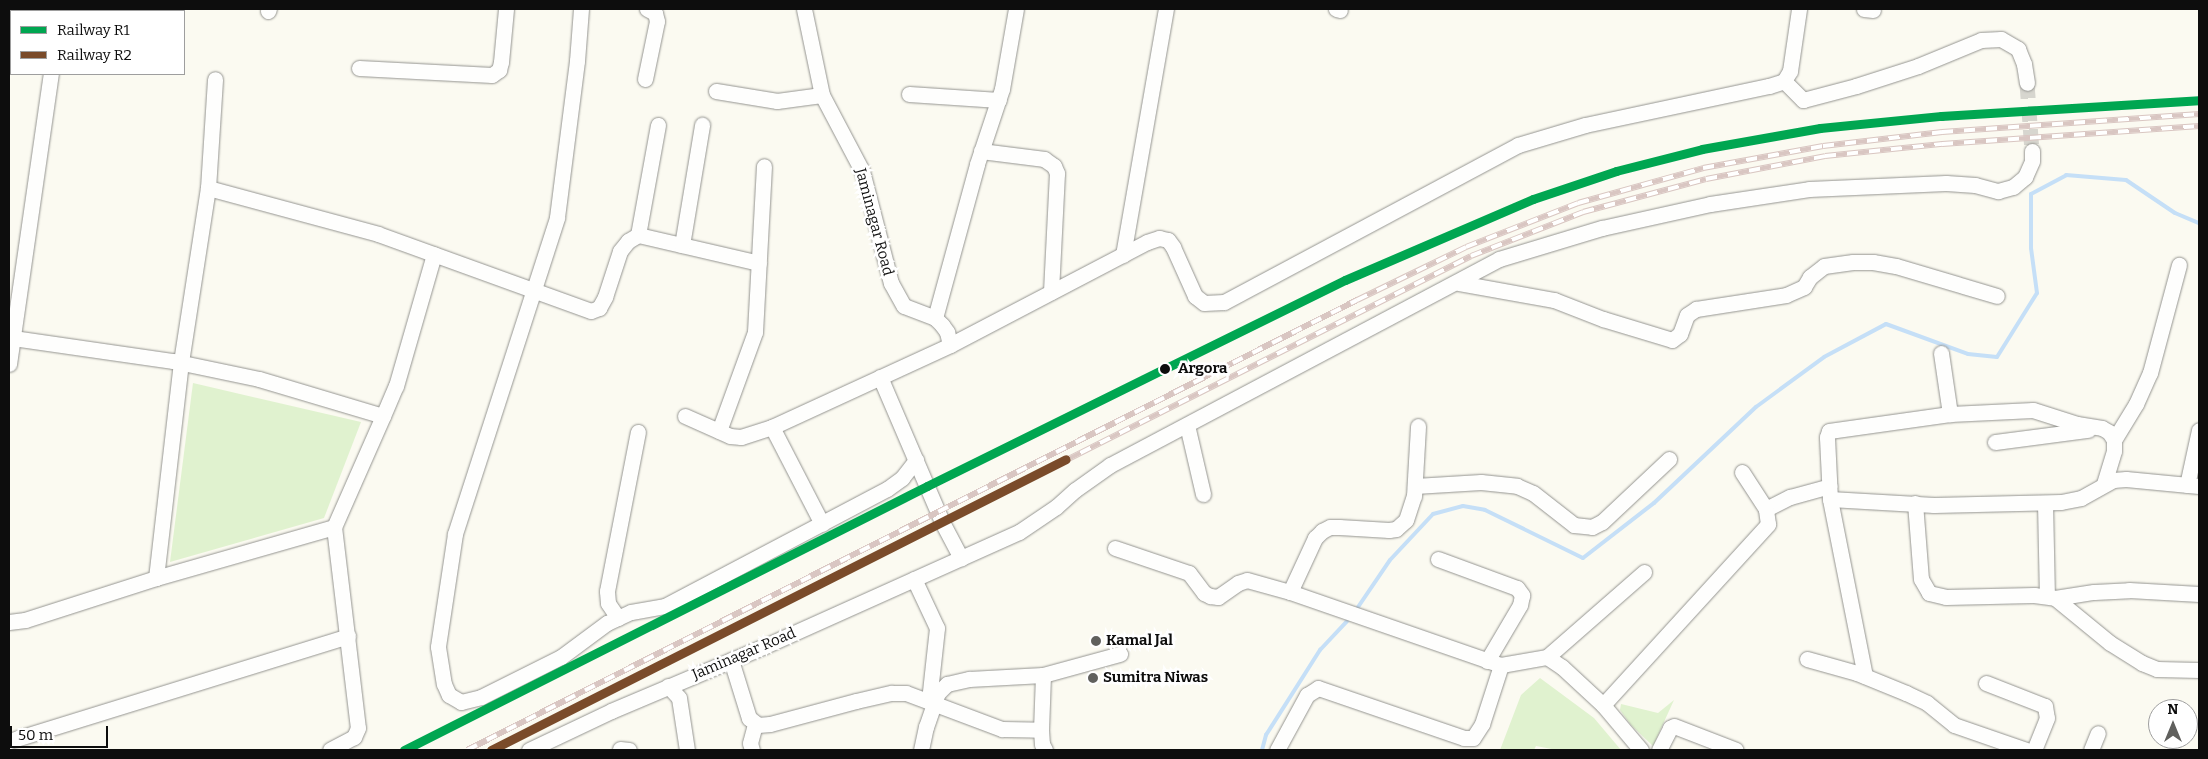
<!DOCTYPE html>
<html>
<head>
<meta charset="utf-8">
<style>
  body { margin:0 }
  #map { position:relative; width:2208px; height:759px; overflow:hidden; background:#fbfaf1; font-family:Bitter,serif }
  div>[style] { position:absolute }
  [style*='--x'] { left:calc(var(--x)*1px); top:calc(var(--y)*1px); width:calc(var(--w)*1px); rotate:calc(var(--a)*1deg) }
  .green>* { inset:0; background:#e0f2cf }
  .stream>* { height:4px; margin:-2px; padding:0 2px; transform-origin:2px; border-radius:2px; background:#c5dff7 }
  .street-tunnel>* { height:15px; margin-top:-7.5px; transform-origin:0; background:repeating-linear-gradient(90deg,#d7d6cf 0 15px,transparent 0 23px) }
  .roads { filter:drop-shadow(0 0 1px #949490) drop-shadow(0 0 1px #949490) }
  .street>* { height:15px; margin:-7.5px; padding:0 7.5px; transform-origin:7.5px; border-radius:7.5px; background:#fefefd }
  .rail>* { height:5.5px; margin-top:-2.75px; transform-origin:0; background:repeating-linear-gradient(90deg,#fff 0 11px,#d9c6c2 0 22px); box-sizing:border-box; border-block:1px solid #d9c6c2 }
  .rail-1>* { height:9px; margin:-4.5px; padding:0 4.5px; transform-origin:4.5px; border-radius:4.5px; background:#00a651 }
  .rail-2>* { height:9px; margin:-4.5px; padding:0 4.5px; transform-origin:4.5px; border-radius:4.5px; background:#7a4b2a }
  .dots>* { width:14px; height:14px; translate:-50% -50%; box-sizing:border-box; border:2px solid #fff; border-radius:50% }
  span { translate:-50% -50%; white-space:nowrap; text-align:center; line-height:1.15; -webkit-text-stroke:5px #fff; paint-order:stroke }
  .street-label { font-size:15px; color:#0d0d0d }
  .stop-label { font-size:15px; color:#0d0d0d; font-weight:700 }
  .left { translate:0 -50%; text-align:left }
  .poi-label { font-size:15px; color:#0d0d0d; font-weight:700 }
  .frame { position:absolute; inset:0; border:10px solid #0d0d0d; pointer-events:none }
  .legend { position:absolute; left:10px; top:10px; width:175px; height:65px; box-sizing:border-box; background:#fff; border:1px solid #9e9e9e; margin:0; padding:6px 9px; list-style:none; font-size:15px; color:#0d0d0d }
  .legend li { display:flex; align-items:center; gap:10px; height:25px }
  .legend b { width:25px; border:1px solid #9e9e9e }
  .north { position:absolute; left:2148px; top:699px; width:50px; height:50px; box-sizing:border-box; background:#fff; border:1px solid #9e9e9e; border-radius:50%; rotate:0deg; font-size:14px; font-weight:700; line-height:20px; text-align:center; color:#0d0d0d }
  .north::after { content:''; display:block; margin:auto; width:18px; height:22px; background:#60605d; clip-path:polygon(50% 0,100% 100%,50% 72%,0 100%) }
  .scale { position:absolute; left:10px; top:726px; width:98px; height:22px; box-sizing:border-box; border:2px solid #0d0d0d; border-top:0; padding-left:6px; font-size:15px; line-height:18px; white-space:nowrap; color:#0d0d0d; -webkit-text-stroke:4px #fff; paint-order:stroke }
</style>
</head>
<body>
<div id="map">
  <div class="green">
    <div style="clip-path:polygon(193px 383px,361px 422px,324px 518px,170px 562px)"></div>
    <div style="clip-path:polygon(1540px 678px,1594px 718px,1621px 750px,1557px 750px,1536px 746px,1534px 750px,1500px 750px,1521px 695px)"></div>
    <div style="clip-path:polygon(1674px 700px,1653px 746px,1631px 725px,1620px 710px,1621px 704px,1658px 713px)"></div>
  </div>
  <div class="stream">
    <div style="--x:1356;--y:610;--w:60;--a:-55.8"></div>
    <div style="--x:1390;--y:560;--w:63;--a:-46.9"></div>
    <div style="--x:1433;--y:514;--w:31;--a:-15"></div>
    <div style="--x:1463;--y:506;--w:22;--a:10"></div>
    <div style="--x:1485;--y:510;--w:109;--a:26.1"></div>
    <div style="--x:1583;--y:558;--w:90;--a:-37.8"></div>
    <div style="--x:1654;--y:503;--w:140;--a:-43.3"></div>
    <div style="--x:1756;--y:407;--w:84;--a:-36.3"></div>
    <div style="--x:1824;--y:357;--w:70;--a:-28"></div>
    <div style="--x:1886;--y:324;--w:87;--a:20.1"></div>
    <div style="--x:1968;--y:354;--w:29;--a:6"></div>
    <div style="--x:1997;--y:357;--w:75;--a:-58"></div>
    <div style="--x:2037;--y:293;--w:45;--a:-97.6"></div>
    <div style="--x:2031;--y:248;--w:54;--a:-90"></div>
    <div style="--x:2031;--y:194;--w:40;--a:-28"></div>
    <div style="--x:2066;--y:175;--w:60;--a:4.8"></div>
    <div style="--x:2126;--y:180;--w:59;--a:34"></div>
    <div style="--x:2175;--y:213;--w:26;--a:23"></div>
    <div style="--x:1262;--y:750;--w:16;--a:-75"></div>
    <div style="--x:1266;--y:735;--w:101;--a:-57.6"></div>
    <div style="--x:1320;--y:650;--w:44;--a:-46.8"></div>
  </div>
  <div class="street-tunnel">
    <div style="--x:2027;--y:83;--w:68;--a:85.8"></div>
  </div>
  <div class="roads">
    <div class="street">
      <div style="--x:581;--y:9;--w:52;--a:94.4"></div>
      <div style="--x:577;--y:61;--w:158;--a:97.3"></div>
      <div style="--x:557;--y:218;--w:332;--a:107.9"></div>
      <div style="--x:455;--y:534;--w:114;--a:98.6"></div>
      <div style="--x:438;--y:647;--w:37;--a:81"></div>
      <div style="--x:444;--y:684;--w:12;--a:66"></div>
      <div style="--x:449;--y:695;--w:14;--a:30"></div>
      <div style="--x:461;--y:702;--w:21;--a:-14"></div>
      <div style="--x:481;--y:697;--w:89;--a:-26.6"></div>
      <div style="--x:561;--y:657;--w:57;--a:-36.5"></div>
      <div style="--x:607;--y:623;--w:26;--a:-25"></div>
      <div style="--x:631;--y:612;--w:35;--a:-10"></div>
      <div style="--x:665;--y:606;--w:251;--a:-27.8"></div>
      <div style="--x:887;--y:489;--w:19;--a:-36"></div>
      <div style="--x:902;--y:478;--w:23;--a:-52"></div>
      <div style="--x:804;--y:9;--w:88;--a:78.2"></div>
      <div style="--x:822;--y:95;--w:86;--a:62.2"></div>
      <div style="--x:862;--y:171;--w:116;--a:75.5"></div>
      <div style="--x:891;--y:283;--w:26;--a:61"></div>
      <div style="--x:904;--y:306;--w:33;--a:21"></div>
      <div style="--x:935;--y:318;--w:10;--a:45"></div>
      <div style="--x:942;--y:325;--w:9;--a:54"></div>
      <div style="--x:947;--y:332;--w:13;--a:77"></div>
      <div style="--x:1336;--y:9;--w:4;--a:14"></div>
      <div style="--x:1864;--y:9;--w:9;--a:6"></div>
      <div style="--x:58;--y:11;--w:2;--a:-90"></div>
      <div style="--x:268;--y:11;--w:2;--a:-63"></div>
      <div style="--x:9;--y:53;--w:2;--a:-27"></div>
      <div style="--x:359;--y:68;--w:133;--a:3"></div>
      <div style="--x:492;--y:75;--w:9;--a:-36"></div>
      <div style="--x:499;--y:70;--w:8;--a:-76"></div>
      <div style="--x:501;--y:62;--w:53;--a:-84.6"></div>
      <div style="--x:645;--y:79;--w:59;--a:-78.3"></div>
      <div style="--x:657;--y:21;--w:8;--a:-104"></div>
      <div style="--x:655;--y:13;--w:9;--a:-153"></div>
      <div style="--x:1784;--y:81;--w:27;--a:45"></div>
      <div style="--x:1803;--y:100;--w:55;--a:-14.8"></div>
      <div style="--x:1856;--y:86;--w:65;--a:-17.9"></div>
      <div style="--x:1918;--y:66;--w:68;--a:-22.4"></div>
      <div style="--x:1981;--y:40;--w:20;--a:-3"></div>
      <div style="--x:2001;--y:39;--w:20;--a:30"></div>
      <div style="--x:2018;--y:49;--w:16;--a:68"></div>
      <div style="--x:2024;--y:64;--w:19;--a:81"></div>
      <div style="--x:716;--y:91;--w:62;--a:9.3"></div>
      <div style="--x:777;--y:101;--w:45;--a:-7.6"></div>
      <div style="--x:909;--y:94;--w:90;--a:3.8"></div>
      <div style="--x:658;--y:125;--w:112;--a:100.3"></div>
      <div style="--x:638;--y:235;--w:124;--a:13"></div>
      <div style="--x:981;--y:151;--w:64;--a:7.2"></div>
      <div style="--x:1044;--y:159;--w:12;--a:35"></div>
      <div style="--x:1054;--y:166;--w:8;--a:67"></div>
      <div style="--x:1057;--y:173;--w:119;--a:92.9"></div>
      <div style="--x:208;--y:188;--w:176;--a:15.1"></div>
      <div style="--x:378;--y:234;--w:226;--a:19.9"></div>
      <div style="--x:591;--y:311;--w:9;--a:-21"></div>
      <div style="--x:599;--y:308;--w:13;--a:-61"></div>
      <div style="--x:605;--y:297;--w:48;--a:-71.9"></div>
      <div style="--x:620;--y:251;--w:13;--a:-51"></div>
      <div style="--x:628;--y:241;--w:12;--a:-31"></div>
      <div style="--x:682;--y:245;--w:122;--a:-80.5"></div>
      <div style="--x:1123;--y:255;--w:250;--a:-80.1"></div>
      <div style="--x:1459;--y:283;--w:97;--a:10.1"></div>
      <div style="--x:1554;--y:300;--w:53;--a:21.2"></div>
      <div style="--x:1603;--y:319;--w:72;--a:16.9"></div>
      <div style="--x:1672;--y:340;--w:10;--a:-37"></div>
      <div style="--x:1680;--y:334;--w:20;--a:-70"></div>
      <div style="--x:1687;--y:315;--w:11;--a:-34"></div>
      <div style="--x:1696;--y:309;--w:91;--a:-8.8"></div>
      <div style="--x:1786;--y:295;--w:20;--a:-24"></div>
      <div style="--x:1804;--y:287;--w:12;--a:-59"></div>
      <div style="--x:1810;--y:277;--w:18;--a:-38"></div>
      <div style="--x:1824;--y:266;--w:29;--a:-8"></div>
      <div style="--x:1853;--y:262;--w:20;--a:0"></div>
      <div style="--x:1873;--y:262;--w:23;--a:10"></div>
      <div style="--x:1896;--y:266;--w:105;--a:16.5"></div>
      <div style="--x:935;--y:318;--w:160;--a:-74.7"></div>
      <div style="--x:977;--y:164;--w:79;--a:-71.6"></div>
      <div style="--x:1002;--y:89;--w:81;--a:-80.1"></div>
      <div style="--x:13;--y:338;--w:162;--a:8.2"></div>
      <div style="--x:173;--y:361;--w:88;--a:11.8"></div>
      <div style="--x:259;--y:379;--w:129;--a:16.6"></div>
      <div style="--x:383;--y:416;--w:121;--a:113.8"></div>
      <div style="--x:334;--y:527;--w:202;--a:83.2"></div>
      <div style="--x:358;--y:728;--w:10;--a:114"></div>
      <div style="--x:354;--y:737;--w:27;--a:152"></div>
      <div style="--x:1941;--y:353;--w:62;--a:81.6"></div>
      <div style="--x:9;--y:364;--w:293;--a:-81.8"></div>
      <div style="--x:880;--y:377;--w:158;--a:66.8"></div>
      <div style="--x:942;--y:522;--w:41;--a:62.2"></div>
      <div style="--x:383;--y:416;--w:33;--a:-67"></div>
      <div style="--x:396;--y:386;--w:137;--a:-73.9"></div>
      <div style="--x:685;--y:416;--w:49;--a:24"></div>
      <div style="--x:730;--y:436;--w:11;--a:5"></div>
      <div style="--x:741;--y:437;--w:33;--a:-18"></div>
      <div style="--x:772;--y:427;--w:196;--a:-24.7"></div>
      <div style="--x:950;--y:345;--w:222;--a:-27.6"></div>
      <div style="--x:1147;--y:242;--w:13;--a:-18"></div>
      <div style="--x:1159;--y:238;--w:9;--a:13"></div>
      <div style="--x:1168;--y:240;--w:9;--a:54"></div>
      <div style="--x:1173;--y:247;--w:54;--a:65.8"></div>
      <div style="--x:1195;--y:296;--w:11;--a:38"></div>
      <div style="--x:1204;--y:303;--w:20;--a:-3"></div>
      <div style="--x:1224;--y:302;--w:333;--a:-28.1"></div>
      <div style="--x:1518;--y:145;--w:70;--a:-16.6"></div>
      <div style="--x:1585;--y:125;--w:188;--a:-12"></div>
      <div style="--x:1769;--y:86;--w:16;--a:-18"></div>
      <div style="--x:1784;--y:81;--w:12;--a:-59"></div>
      <div style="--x:1790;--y:71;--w:63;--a:-81.7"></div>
      <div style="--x:1187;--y:425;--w:71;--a:76.9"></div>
      <div style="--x:772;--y:427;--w:109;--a:62.7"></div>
      <div style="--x:719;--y:431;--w:105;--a:-70"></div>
      <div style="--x:755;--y:332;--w:166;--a:-86.9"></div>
      <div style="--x:2114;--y:440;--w:42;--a:-58.6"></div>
      <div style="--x:2136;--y:404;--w:34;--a:-66"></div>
      <div style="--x:2150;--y:373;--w:112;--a:-75"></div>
      <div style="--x:1995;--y:442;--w:94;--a:-7.4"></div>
      <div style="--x:2187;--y:485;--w:56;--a:-77.7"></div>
      <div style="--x:1415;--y:486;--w:66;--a:-3.5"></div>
      <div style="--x:1481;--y:482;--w:36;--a:6"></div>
      <div style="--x:1517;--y:486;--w:17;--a:24"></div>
      <div style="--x:1533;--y:493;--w:52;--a:38"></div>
      <div style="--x:1574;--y:525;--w:18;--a:6"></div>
      <div style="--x:1592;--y:527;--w:11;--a:-27"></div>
      <div style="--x:1602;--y:522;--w:92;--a:-43.2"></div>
      <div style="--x:1830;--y:499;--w:104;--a:3.3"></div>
      <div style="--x:1934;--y:505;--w:127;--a:-1.4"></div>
      <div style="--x:2061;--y:502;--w:20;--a:-11"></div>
      <div style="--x:2081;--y:498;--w:37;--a:-29"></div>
      <div style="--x:2113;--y:480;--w:13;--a:-4"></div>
      <div style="--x:2126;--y:479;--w:73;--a:5.5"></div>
      <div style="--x:1915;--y:503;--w:76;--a:85.5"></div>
      <div style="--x:1921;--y:579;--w:16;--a:60"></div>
      <div style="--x:1929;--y:593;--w:17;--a:13"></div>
      <div style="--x:1946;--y:597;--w:88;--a:-1.3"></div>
      <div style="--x:2034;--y:595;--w:21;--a:8"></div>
      <div style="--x:2055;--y:598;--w:71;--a:39.3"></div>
      <div style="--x:2110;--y:643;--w:38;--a:32"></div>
      <div style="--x:2142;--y:663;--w:16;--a:22"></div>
      <div style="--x:2157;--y:669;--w:42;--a:1.4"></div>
      <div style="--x:2045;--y:503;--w:93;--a:88.8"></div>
      <div style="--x:1766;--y:509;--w:27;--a:-27"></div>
      <div style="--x:1790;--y:497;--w:41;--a:-15.4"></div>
      <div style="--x:1115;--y:548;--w:78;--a:18.7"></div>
      <div style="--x:1189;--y:573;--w:25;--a:53"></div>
      <div style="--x:1204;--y:593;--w:7;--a:27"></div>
      <div style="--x:1210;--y:596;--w:8;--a:7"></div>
      <div style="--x:1218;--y:597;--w:24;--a:-35"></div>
      <div style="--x:1238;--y:583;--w:9;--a:-18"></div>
      <div style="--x:1247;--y:580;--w:45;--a:15.6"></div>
      <div style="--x:1290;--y:592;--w:223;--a:19.1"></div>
      <div style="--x:1501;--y:665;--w:47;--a:-9.9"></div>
      <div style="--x:1547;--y:657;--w:18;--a:34"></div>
      <div style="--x:1562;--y:667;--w:56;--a:42.8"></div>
      <div style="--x:1603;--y:705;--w:59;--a:49.8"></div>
      <div style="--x:1438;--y:559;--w:84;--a:20.2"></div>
      <div style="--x:1517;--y:588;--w:9;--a:54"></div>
      <div style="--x:1522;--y:595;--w:10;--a:101"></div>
      <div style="--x:1520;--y:605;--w:65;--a:120.5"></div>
      <div style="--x:156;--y:578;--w:217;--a:-83.4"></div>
      <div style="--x:181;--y:362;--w:176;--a:-81.2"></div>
      <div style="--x:208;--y:188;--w:109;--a:-86.3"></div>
      <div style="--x:914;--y:579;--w:54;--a:64.9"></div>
      <div style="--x:937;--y:628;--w:73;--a:96.3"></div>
      <div style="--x:1290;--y:592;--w:60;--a:-65.2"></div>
      <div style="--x:1315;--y:538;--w:10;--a:-45"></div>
      <div style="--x:1322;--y:531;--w:9;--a:-27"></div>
      <div style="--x:1330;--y:527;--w:9;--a:0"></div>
      <div style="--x:1339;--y:527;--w:50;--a:3.4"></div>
      <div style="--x:1389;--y:530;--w:7;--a:-8"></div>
      <div style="--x:1396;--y:529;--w:13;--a:-42"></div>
      <div style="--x:1406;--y:520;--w:25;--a:-72"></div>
      <div style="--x:1414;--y:496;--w:70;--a:-86.7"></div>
      <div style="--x:2055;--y:598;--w:39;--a:-9"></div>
      <div style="--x:2094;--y:592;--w:35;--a:-3"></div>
      <div style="--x:2129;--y:590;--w:70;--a:3.3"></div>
      <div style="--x:618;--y:618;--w:18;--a:-124"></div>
      <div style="--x:608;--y:603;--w:12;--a:-95"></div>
      <div style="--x:607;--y:591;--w:162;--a:-79"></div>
      <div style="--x:9;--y:622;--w:16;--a:-7"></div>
      <div style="--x:25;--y:620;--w:138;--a:-17.8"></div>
      <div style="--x:156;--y:578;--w:185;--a:-16"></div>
      <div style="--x:1547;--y:657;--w:129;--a:-41.2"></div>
      <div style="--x:1807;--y:659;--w:52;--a:15.6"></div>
      <div style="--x:1857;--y:673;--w:53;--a:22.2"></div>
      <div style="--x:1906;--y:693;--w:23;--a:25"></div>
      <div style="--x:1927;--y:703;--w:35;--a:39"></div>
      <div style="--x:1954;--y:725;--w:76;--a:19.1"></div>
      <div style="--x:731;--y:660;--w:61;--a:72.8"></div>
      <div style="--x:749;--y:718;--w:11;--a:38"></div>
      <div style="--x:758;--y:725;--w:12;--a:-5"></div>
      <div style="--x:770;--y:724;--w:89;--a:-15"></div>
      <div style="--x:856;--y:701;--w:37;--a:-13"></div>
      <div style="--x:892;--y:693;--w:14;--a:0"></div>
      <div style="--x:906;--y:693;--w:103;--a:20.6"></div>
      <div style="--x:1002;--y:729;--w:39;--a:1"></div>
      <div style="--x:1041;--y:730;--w:14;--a:86"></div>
      <div style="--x:1042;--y:744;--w:7;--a:63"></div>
      <div style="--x:1865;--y:676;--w:180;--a:-101.2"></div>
      <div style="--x:1830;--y:499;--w:62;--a:-92.8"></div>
      <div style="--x:1827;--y:437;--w:6;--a:-72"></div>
      <div style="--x:1829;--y:431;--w:122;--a:-8"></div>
      <div style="--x:1950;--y:414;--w:83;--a:-2.8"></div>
      <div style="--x:2033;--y:410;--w:46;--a:17.7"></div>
      <div style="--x:2077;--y:424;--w:25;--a:9"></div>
      <div style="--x:2102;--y:428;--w:8;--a:30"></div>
      <div style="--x:2109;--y:432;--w:9;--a:58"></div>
      <div style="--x:2114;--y:440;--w:11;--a:90"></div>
      <div style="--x:2114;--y:451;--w:34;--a:107"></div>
      <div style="--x:1986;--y:683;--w:63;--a:21.3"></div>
      <div style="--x:2045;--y:706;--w:12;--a:81"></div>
      <div style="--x:2047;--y:718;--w:35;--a:112"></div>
      <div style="--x:668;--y:686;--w:16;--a:47"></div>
      <div style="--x:679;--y:698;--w:53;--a:81.3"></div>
      <div style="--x:1603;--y:705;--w:245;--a:-47.6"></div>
      <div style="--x:1768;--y:524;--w:15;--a:-98"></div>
      <div style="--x:1766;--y:509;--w:44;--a:-123"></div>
      <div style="--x:1041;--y:730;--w:55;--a:-87.9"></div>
      <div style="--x:9;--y:741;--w:355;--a:-17.2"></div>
      <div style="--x:620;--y:749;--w:9;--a:6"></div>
      <div style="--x:529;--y:750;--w:91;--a:-25.4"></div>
      <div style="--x:611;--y:711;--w:167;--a:-22.9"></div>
      <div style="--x:765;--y:646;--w:278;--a:-24.2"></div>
      <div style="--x:1019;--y:532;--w:45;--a:-34"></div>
      <div style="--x:1056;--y:507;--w:25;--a:-42"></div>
      <div style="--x:1075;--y:490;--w:43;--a:-35.5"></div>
      <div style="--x:1110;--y:465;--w:440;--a:-27.9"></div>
      <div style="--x:1499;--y:259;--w:108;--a:-16.8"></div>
      <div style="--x:1602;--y:228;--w:111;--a:-12.5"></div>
      <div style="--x:1710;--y:204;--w:100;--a:-8.6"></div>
      <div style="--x:1809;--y:189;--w:137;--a:-2.5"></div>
      <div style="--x:1946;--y:183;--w:29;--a:4"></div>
      <div style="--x:1975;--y:185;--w:24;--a:15"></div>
      <div style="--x:1998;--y:191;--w:16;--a:-15"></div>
      <div style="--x:2013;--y:187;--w:16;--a:-40"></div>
      <div style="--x:2025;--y:177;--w:17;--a:-66"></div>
      <div style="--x:2032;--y:161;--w:10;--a:-90"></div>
      <div style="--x:752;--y:750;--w:7;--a:-106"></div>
      <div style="--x:750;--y:743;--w:20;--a:-75"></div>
      <div style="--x:921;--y:750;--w:24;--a:-78"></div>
      <div style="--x:926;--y:727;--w:36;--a:-71"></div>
      <div style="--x:938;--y:693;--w:13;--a:-45"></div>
      <div style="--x:947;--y:684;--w:23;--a:-13"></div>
      <div style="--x:969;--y:679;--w:74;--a:-3.1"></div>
      <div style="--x:1043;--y:675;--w:80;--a:-15.3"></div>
      <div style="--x:1277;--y:750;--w:63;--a:-61.4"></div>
      <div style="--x:1307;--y:695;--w:13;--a:-32"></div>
      <div style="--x:1318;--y:688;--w:154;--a:18.9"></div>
      <div style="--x:1464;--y:738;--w:9;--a:0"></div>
      <div style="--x:1473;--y:738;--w:17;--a:-57"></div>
      <div style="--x:1482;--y:724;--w:62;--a:-72.1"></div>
      <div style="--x:1659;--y:750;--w:25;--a:-63"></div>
      <div style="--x:1670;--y:728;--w:4;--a:-27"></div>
      <div style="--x:1674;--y:726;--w:66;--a:21.2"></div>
      <div style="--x:2091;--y:750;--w:18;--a:-68"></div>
    </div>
  </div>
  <div class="rail">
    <div style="--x:467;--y:750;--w:997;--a:-26.82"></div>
    <div style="--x:1357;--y:300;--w:121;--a:-25.9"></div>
    <div style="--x:1466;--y:247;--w:120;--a:-21.4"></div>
    <div style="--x:1578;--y:203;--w:130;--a:-15.6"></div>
    <div style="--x:1703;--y:168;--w:122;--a:-10.4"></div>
    <div style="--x:1823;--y:146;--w:120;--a:-6.7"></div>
    <div style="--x:1942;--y:132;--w:258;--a:-4"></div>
    <div style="--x:491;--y:750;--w:1097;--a:-26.75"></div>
    <div style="--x:1471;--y:256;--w:120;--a:-21.4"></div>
    <div style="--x:1583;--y:212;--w:127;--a:-15"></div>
    <div style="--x:1706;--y:179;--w:121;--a:-10.9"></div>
    <div style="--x:1825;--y:156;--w:118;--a:-5.9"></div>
    <div style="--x:1942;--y:144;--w:258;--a:-4"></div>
  </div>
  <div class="rail-1">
    <div style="--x:404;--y:750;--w:586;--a:-26.78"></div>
    <div style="--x:927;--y:486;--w:260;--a:-26.3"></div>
    <div style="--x:1160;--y:371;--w:206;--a:-26.2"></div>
    <div style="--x:1345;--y:280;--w:205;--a:-23.3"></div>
    <div style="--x:1533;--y:199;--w:88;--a:-18.6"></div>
    <div style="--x:1616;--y:171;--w:89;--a:-14.3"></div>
    <div style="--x:1702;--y:149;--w:120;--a:-10.1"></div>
    <div style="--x:1820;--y:128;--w:122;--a:-5.7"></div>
    <div style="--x:1941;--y:116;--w:258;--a:-3.5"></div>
  </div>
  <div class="rail-2">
    <div style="--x:491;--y:750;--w:644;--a:-26.84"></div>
  </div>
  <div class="dots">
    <div style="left:1165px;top:369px;background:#0d0d0d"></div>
    <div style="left:1096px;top:641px;background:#60605d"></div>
    <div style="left:1093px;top:678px;background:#60605d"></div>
  </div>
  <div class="street-label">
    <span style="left:874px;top:222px;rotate:75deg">Jaminagar Road</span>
    <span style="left:744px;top:654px;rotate:-23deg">Jaminagar Road</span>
  </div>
  <div class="stop-label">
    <span class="left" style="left:1178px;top:369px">Argora</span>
  </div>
  <div class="poi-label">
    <span class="left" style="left:1106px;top:641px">Kamal Jal</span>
    <span class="left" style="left:1103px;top:678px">Sumitra Niwas</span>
  </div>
  <div class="frame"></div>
  <ul class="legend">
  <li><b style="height:6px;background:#00a651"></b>Railway R1</li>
  <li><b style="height:6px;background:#7a4b2a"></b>Railway R2</li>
  </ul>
  <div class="north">N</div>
  <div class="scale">50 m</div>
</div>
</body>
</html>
